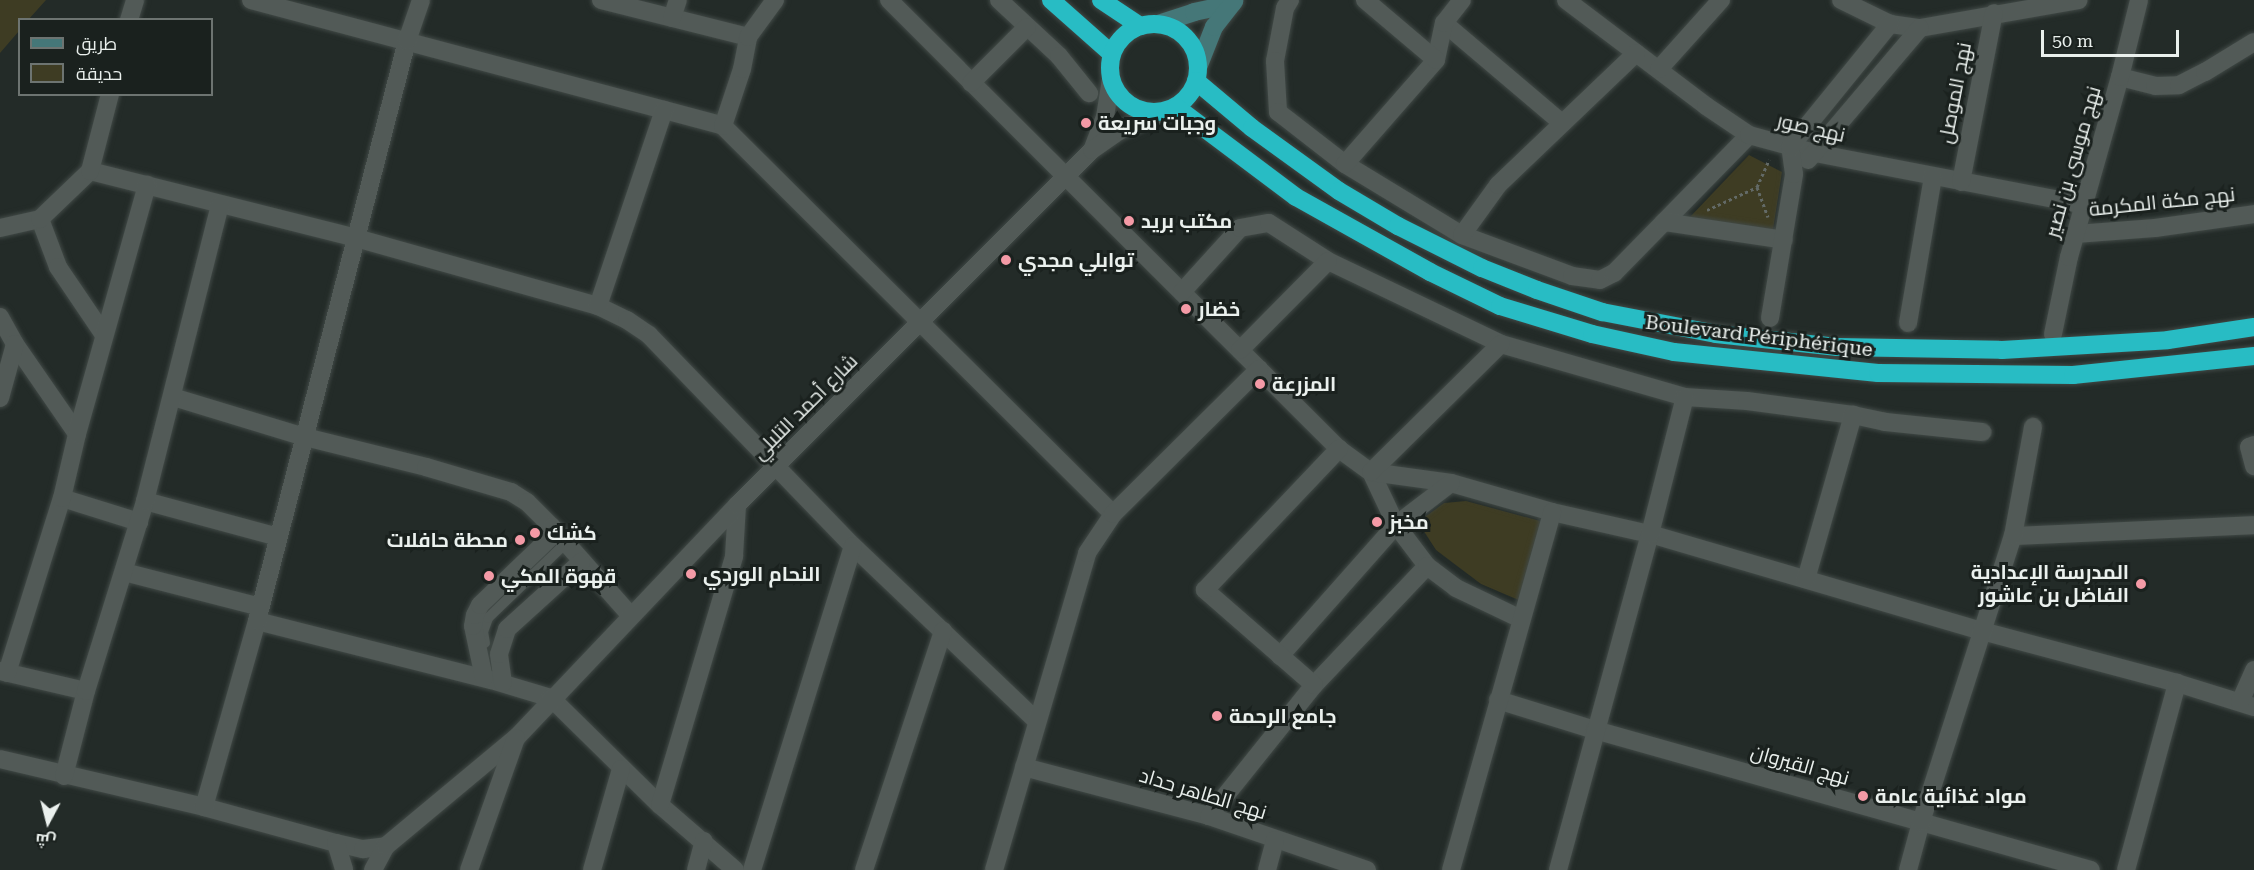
<!DOCTYPE html>
<html>
<head>
<meta charset="utf-8">
<style>
  body { margin:0 }
  #map { position:relative; width:2254px; height:870px; overflow:hidden; background:#232b28; font-family:"Roboto Serif",Cairo,serif }
  div>[style] { position:absolute }
  [style*='--x'] { left:calc(var(--x)*1px); top:calc(var(--y)*1px); width:calc(var(--w)*1px); rotate:calc(var(--a)*1deg) }
  .green>* { inset:0; background:#3e3c23 }
  .path>* { height:3px; margin-top:-1.5px; transform-origin:0; background:repeating-linear-gradient(90deg,#636a67 0 3px,transparent 0 6px) }
  .roads { filter:drop-shadow(0 0 2px #414946) drop-shadow(0 0 2px #414946) }
  .lane>* { height:10px; margin:-5px; padding:0 5px; transform-origin:5px; border-radius:5px; background:#525a57 }
  .street>* { height:18px; margin:-9px; padding:0 9px; transform-origin:9px; border-radius:9px; background:#525a57 }
  .secondary>* { height:18px; margin:-9px; padding:0 9px; transform-origin:9px; border-radius:9px; background:#457778 }
  .highway>* { height:18px; margin:-9px; padding:0 9px; transform-origin:9px; border-radius:9px; background:#28bcc4 }
  .highway>.ring { margin:-9px; padding:0; box-sizing:content-box; background:none; border:18px solid #28bcc4; border-radius:50% }
  .dots>* { width:16px; height:16px; translate:-50% -50%; box-sizing:border-box; border:3px solid #1a211e; border-radius:50% }
  span { translate:-50% -50%; white-space:nowrap; text-align:center; line-height:1.15; -webkit-text-stroke:6px #1a211e; paint-order:stroke }
  .street-label { font-size:20px; color:#eaf0ed }
  .poi-label { font-size:20px; color:#eaf0ed; font-weight:700 }
  .left { translate:0 -50%; text-align:left }
  .right { translate:-100% -50%; text-align:right }
  .legend { position:absolute; left:18px; top:18px; width:195px; height:78px; box-sizing:border-box; background:#1a211e; border:2px solid #6d7471; margin:0; padding:8px 10px; list-style:none; font-size:18px; color:#eaf0ed }
  .legend li { display:flex; align-items:center; gap:12px; height:30px }
  .legend b { width:30px; border:2px solid #6d7471 }
  .north { position:absolute; left:18px; top:792px; width:60px; height:60px; -webkit-text-stroke:4px #1a211e; paint-order:stroke; rotate:187deg; font-size:16px; font-weight:700; line-height:24px; text-align:center; color:#eaf0ed }
  .north::after { content:''; display:block; margin:auto; width:21px; height:27px; background:#eaf0ed; clip-path:polygon(50% 0,100% 100%,50% 72%,0 100%) }
  .scale { position:absolute; left:2041px; top:30px; width:138px; height:27px; box-sizing:border-box; border:3px solid #eaf0ed; border-top:0; padding-left:8px; font-size:18px; line-height:21px; white-space:nowrap; color:#eaf0ed; -webkit-text-stroke:4px #1a211e; paint-order:stroke }
</style>
</head>
<body>
<div id="map">
  <div class="green">
    <div style="clip-path:polygon(0 0,46px 0,29px 19px,20px 20px,19px 31px,0 53px)"></div>
    <div style="clip-path:polygon(1749px 155px,1782px 172px,1773px 230px,1690px 217px)"></div>
    <div style="clip-path:polygon(1466px 501px,1544px 522px,1521px 601px,1481px 584px,1436px 550px,1418px 522px,1444px 503px)"></div>
  </div>
  <div class="path">
    <div style="--x:1757;--y:187;--w:30;--a:-66"></div>
    <div style="--x:1707;--y:210;--w:55;--a:-24.7"></div>
    <div style="--x:1757;--y:187;--w:32;--a:70"></div>
  </div>
  <div class="roads">
    <div class="lane">
      <div style="--x:485;--y:643;--w:11;--a:-100"></div>
      <div style="--x:483;--y:632;--w:15;--a:-70"></div>
      <div style="--x:488;--y:618;--w:108;--a:-43.9"></div>
    </div>
    <div class="street">
      <div style="--x:251;--y:0;--w:489;--a:14.9"></div>
      <div style="--x:723;--y:126;--w:550;--a:44.85"></div>
      <div style="--x:601;--y:0;--w:152;--a:14.1"></div>
      <div style="--x:889;--y:0;--w:636;--a:44.94"></div>
      <div style="--x:1339;--y:449;--w:39;--a:36"></div>
      <div style="--x:1371;--y:472;--w:59;--a:64.7"></div>
      <div style="--x:1396;--y:525;--w:51;--a:52.9"></div>
      <div style="--x:1427;--y:566;--w:164;--a:133.5"></div>
      <div style="--x:1314;--y:685;--w:168;--a:128.7"></div>
      <div style="--x:999;--y:0;--w:82;--a:43"></div>
      <div style="--x:1059;--y:56;--w:48;--a:51"></div>
      <div style="--x:1290;--y:0;--w:9;--a:122"></div>
      <div style="--x:1285;--y:8;--w:54;--a:100.7"></div>
      <div style="--x:1275;--y:61;--w:51;--a:86.6"></div>
      <div style="--x:1278;--y:112;--w:85;--a:37.8"></div>
      <div style="--x:1345;--y:164;--w:137;--a:31.3"></div>
      <div style="--x:1462;--y:235;--w:117;--a:20.4"></div>
      <div style="--x:1572;--y:276;--w:28;--a:8"></div>
      <div style="--x:1600;--y:280;--w:16;--a:-27"></div>
      <div style="--x:1614;--y:273;--w:193;--a:-45.6"></div>
      <div style="--x:1566;--y:0;--w:176;--a:37.1"></div>
      <div style="--x:1706;--y:106;--w:52;--a:34"></div>
      <div style="--x:1749;--y:135;--w:68;--a:15.3"></div>
      <div style="--x:1815;--y:153;--w:276;--a:10.9"></div>
      <div style="--x:1841;--y:0;--w:55;--a:26.1"></div>
      <div style="--x:1890;--y:24;--w:30;--a:8"></div>
      <div style="--x:1920;--y:28;--w:161;--a:-10"></div>
      <div style="--x:672;--y:18;--w:19;--a:-72"></div>
      <div style="--x:129;--y:20;--w:21;--a:-73"></div>
      <div style="--x:1444;--y:23;--w:155;--a:40.3"></div>
      <div style="--x:1436;--y:60;--w:38;--a:-78"></div>
      <div style="--x:1444;--y:23;--w:29;--a:-52"></div>
      <div style="--x:1659;--y:69;--w:93;--a:-48.1"></div>
      <div style="--x:2120;--y:77;--w:36;--a:14"></div>
      <div style="--x:2155;--y:86;--w:24;--a:-2"></div>
      <div style="--x:2179;--y:85;--w:29;--a:-27"></div>
      <div style="--x:2205;--y:72;--w:57;--a:-31.5"></div>
      <div style="--x:971;--y:83;--w:79;--a:-45"></div>
      <div style="--x:723;--y:126;--w:60;--a:-71.6"></div>
      <div style="--x:742;--y:69;--w:33;--a:-79"></div>
      <div style="--x:748;--y:37;--w:46;--a:-53.9"></div>
      <div style="--x:1093;--y:148;--w:33;--a:-69"></div>
      <div style="--x:1105;--y:117;--w:39;--a:-81"></div>
      <div style="--x:1808;--y:160;--w:173;--a:-49.7"></div>
      <div style="--x:1345;--y:164;--w:138;--a:-48.8"></div>
      <div style="--x:1436;--y:60;--w:93;--a:-139.8"></div>
      <div style="--x:90;--y:171;--w:274;--a:14.1"></div>
      <div style="--x:356;--y:238;--w:251;--a:15.7"></div>
      <div style="--x:598;--y:306;--w:32;--a:26"></div>
      <div style="--x:627;--y:320;--w:27;--a:34"></div>
      <div style="--x:649;--y:335;--w:293;--a:46"></div>
      <div style="--x:853;--y:546;--w:253;--a:43.6"></div>
      <div style="--x:1961;--y:182;--w:172;--a:-79"></div>
      <div style="--x:40;--y:219;--w:51;--a:69.4"></div>
      <div style="--x:58;--y:267;--w:82;--a:55.9"></div>
      <div style="--x:1664;--y:222;--w:121;--a:8.5"></div>
      <div style="--x:0;--y:228;--w:41;--a:-12.7"></div>
      <div style="--x:40;--y:219;--w:69;--a:-43.8"></div>
      <div style="--x:90;--y:171;--w:80;--a:-75.4"></div>
      <div style="--x:2076;--y:234;--w:79;--a:-4.3"></div>
      <div style="--x:2155;--y:228;--w:100;--a:-8"></div>
      <div style="--x:1462;--y:235;--w:62;--a:-54.2"></div>
      <div style="--x:1498;--y:185;--w:191;--a:-43.7"></div>
      <div style="--x:1182;--y:292;--w:86;--a:-47.8"></div>
      <div style="--x:1240;--y:228;--w:29;--a:-10"></div>
      <div style="--x:1269;--y:223;--w:70;--a:32.8"></div>
      <div style="--x:1328;--y:261;--w:192;--a:25.6"></div>
      <div style="--x:1501;--y:344;--w:191;--a:16.1"></div>
      <div style="--x:1685;--y:397;--w:62;--a:3.7"></div>
      <div style="--x:1747;--y:401;--w:107;--a:7.5"></div>
      <div style="--x:1853;--y:415;--w:33;--a:12"></div>
      <div style="--x:1885;--y:422;--w:98;--a:5.9"></div>
      <div style="--x:598;--y:306;--w:207;--a:-71.4"></div>
      <div style="--x:0;--y:317;--w:31;--a:61"></div>
      <div style="--x:15;--y:344;--w:109;--a:55.4"></div>
      <div style="--x:1770;--y:318;--w:146;--a:-80.5"></div>
      <div style="--x:1794;--y:174;--w:27;--a:-98"></div>
      <div style="--x:1790;--y:147;--w:159;--a:-50.9"></div>
      <div style="--x:1908;--y:323;--w:148;--a:-80.3"></div>
      <div style="--x:2053;--y:334;--w:79;--a:-78.3"></div>
      <div style="--x:2069;--y:257;--w:187;--a:-74.2"></div>
      <div style="--x:2120;--y:77;--w:79;--a:-76.1"></div>
      <div style="--x:1240;--y:350;--w:125;--a:-45.3"></div>
      <div style="--x:173;--y:397;--w:138;--a:16.9"></div>
      <div style="--x:305;--y:437;--w:125;--a:13.9"></div>
      <div style="--x:426;--y:467;--w:89;--a:16.4"></div>
      <div style="--x:511;--y:492;--w:19;--a:32"></div>
      <div style="--x:527;--y:502;--w:35;--a:45"></div>
      <div style="--x:552;--y:527;--w:119;--a:48.4"></div>
      <div style="--x:0;--y:398;--w:56;--a:-74.5"></div>
      <div style="--x:2254;--y:445;--w:5;--a:158"></div>
      <div style="--x:2249;--y:447;--w:20;--a:75"></div>
      <div style="--x:1371;--y:472;--w:81;--a:7.8"></div>
      <div style="--x:1451;--y:483;--w:105;--a:16"></div>
      <div style="--x:1552;--y:512;--w:100;--a:12.7"></div>
      <div style="--x:1650;--y:534;--w:346;--a:16.3"></div>
      <div style="--x:1982;--y:631;--w:202;--a:14.9"></div>
      <div style="--x:2177;--y:683;--w:81;--a:17.3"></div>
      <div style="--x:1371;--y:472;--w:182;--a:-44.6"></div>
      <div style="--x:62;--y:498;--w:81;--a:17.3"></div>
      <div style="--x:145;--y:501;--w:138;--a:15.1"></div>
      <div style="--x:2013;--y:536;--w:241;--a:-2.6"></div>
      <div style="--x:1427;--y:566;--w:36;--a:37"></div>
      <div style="--x:1456;--y:588;--w:72;--a:25.5"></div>
      <div style="--x:124;--y:572;--w:140;--a:14.4"></div>
      <div style="--x:1806;--y:579;--w:171;--a:-74"></div>
      <div style="--x:257;--y:621;--w:241;--a:14.2"></div>
      <div style="--x:491;--y:680;--w:63;--a:16.7"></div>
      <div style="--x:551;--y:698;--w:153;--a:44.5"></div>
      <div style="--x:660;--y:805;--w:99;--a:40.9"></div>
      <div style="--x:1280;--y:656;--w:175;--a:-48.5"></div>
      <div style="--x:1396;--y:525;--w:69;--a:-37.4"></div>
      <div style="--x:0;--y:671;--w:88;--a:13.1"></div>
      <div style="--x:7;--y:673;--w:183;--a:-72.6"></div>
      <div style="--x:62;--y:498;--w:66;--a:-76.8"></div>
      <div style="--x:77;--y:434;--w:259;--a:-74.3"></div>
      <div style="--x:484;--y:678;--w:53;--a:-101.9"></div>
      <div style="--x:473;--y:626;--w:11;--a:-80"></div>
      <div style="--x:475;--y:615;--w:11;--a:-63"></div>
      <div style="--x:480;--y:605;--w:105;--a:-43.8"></div>
      <div style="--x:503;--y:683;--w:29;--a:-98"></div>
      <div style="--x:499;--y:654;--w:26;--a:-72"></div>
      <div style="--x:507;--y:629;--w:100;--a:-42.2"></div>
      <div style="--x:1314;--y:685;--w:145;--a:-138.9"></div>
      <div style="--x:1205;--y:590;--w:195;--a:-46.5"></div>
      <div style="--x:1498;--y:700;--w:102;--a:17.2"></div>
      <div style="--x:1595;--y:730;--w:515;--a:15.76"></div>
      <div style="--x:2240;--y:702;--w:35;--a:-66"></div>
      <div style="--x:0;--y:759;--w:210;--a:13.2"></div>
      <div style="--x:204;--y:807;--w:137;--a:15.3"></div>
      <div style="--x:336;--y:843;--w:28;--a:13"></div>
      <div style="--x:363;--y:849;--w:23;--a:-7"></div>
      <div style="--x:1024;--y:767;--w:191;--a:14.8"></div>
      <div style="--x:1209;--y:816;--w:167;--a:18.9"></div>
      <div style="--x:64;--y:776;--w:88;--a:-75.5"></div>
      <div style="--x:86;--y:691;--w:199;--a:-72.7"></div>
      <div style="--x:145;--y:501;--w:306;--a:-75.8"></div>
      <div style="--x:660;--y:805;--w:260;--a:-73.4"></div>
      <div style="--x:734;--y:556;--w:51;--a:-86.6"></div>
      <div style="--x:204;--y:807;--w:193;--a:-74.1"></div>
      <div style="--x:257;--y:621;--w:599;--a:-75.5"></div>
      <div style="--x:407;--y:41;--w:43;--a:-71.1"></div>
      <div style="--x:336;--y:843;--w:28;--a:73"></div>
      <div style="--x:373;--y:870;--w:27;--a:-62"></div>
      <div style="--x:386;--y:846;--w:170;--a:-39.8"></div>
      <div style="--x:517;--y:737;--w:320;--a:-46.5"></div>
      <div style="--x:737;--y:505;--w:502;--a:-45"></div>
      <div style="--x:1092;--y:150;--w:35;--a:-35"></div>
      <div style="--x:1121;--y:130;--w:48;--a:-23.4"></div>
      <div style="--x:469;--y:870;--w:140;--a:-70.4"></div>
      <div style="--x:592;--y:870;--w:105;--a:-74"></div>
      <div style="--x:696;--y:870;--w:30;--a:-75"></div>
      <div style="--x:752;--y:870;--w:339;--a:-72.7"></div>
      <div style="--x:864;--y:870;--w:252;--a:-71.7"></div>
      <div style="--x:994;--y:870;--w:330;--a:-73.6"></div>
      <div style="--x:1087;--y:553;--w:47;--a:-56.3"></div>
      <div style="--x:1113;--y:514;--w:206;--a:-44.8"></div>
      <div style="--x:1267;--y:870;--w:31;--a:-75"></div>
      <div style="--x:1451;--y:870;--w:372;--a:-74.2"></div>
      <div style="--x:1558;--y:870;--w:348;--a:-74.7"></div>
      <div style="--x:1650;--y:534;--w:141;--a:-75.7"></div>
      <div style="--x:1908;--y:870;--w:50;--a:-74.8"></div>
      <div style="--x:1921;--y:822;--w:300;--a:-72.2"></div>
      <div style="--x:2013;--y:536;--w:111;--a:-79.6"></div>
      <div style="--x:2126;--y:870;--w:194;--a:-74.7"></div>
    </div>
    <div class="secondary">
      <div style="--x:1158;--y:24;--w:38;--a:-18"></div>
      <div style="--x:1194;--y:12;--w:39;--a:-12"></div>
      <div style="--x:1199;--y:65;--w:41;--a:-68.5"></div>
      <div style="--x:1214;--y:27;--w:33;--a:-52"></div>
    </div>
    <div class="highway">
      <div style="--x:1051;--y:0;--w:81;--a:41.5"></div>
      <div style="--x:1101;--y:0;--w:47;--a:33.7"></div>
      <div class="ring" style="left:1110px;top:24px;width:70px;height:70px"></div>
      <div style="--x:1196;--y:81;--w:73;--a:40"></div>
      <div style="--x:1252;--y:128;--w:107;--a:35.9"></div>
      <div style="--x:1339;--y:191;--w:69;--a:30.7"></div>
      <div style="--x:1398;--y:226;--w:94;--a:26.6"></div>
      <div style="--x:1482;--y:268;--w:59;--a:21.8"></div>
      <div style="--x:1537;--y:290;--w:69;--a:18.7"></div>
      <div style="--x:1602;--y:312;--w:116;--a:10.9"></div>
      <div style="--x:1716;--y:334;--w:122;--a:6.1"></div>
      <div style="--x:1837;--y:347;--w:165;--a:1"></div>
      <div style="--x:2002;--y:350;--w:166;--a:-3.4"></div>
      <div style="--x:2168;--y:340;--w:87;--a:-8.6"></div>
      <div style="--x:1176;--y:107;--w:150;--a:36.9"></div>
      <div style="--x:1296;--y:197;--w:154;--a:29.2"></div>
      <div style="--x:1430;--y:272;--w:78;--a:25.9"></div>
      <div style="--x:1500;--y:306;--w:96;--a:16.9"></div>
      <div style="--x:1592;--y:334;--w:84;--a:12.4"></div>
      <div style="--x:1674;--y:352;--w:205;--a:5.9"></div>
      <div style="--x:1878;--y:373;--w:195;--a:0.6"></div>
      <div style="--x:2073;--y:375;--w:182;--a:-6"></div>
    </div>
  </div>
  <div class="dots">
    <div style="left:1086px;top:123px;background:#f49aa6"></div>
    <div style="left:1129px;top:221px;background:#f49aa6"></div>
    <div style="left:1006px;top:260px;background:#f49aa6"></div>
    <div style="left:1186px;top:309px;background:#f49aa6"></div>
    <div style="left:1260px;top:384px;background:#f49aa6"></div>
    <div style="left:1377px;top:522px;background:#f49aa6"></div>
    <div style="left:535px;top:533px;background:#f49aa6"></div>
    <div style="left:520px;top:540px;background:#f49aa6"></div>
    <div style="left:691px;top:574px;background:#f49aa6"></div>
    <div style="left:489px;top:576px;background:#f49aa6"></div>
    <div style="left:2141px;top:584px;background:#f49aa6"></div>
    <div style="left:1217px;top:716px;background:#f49aa6"></div>
    <div style="left:1863px;top:796px;background:#f49aa6"></div>
  </div>
  <div class="street-label">
    <span style="left:1955px;top:93px;rotate:-79deg">نهج الموصل</span>
    <span style="left:1811px;top:128px;rotate:13deg">نهج صور</span>
    <span style="left:2073px;top:162px;rotate:-74deg">نهج موسى بن نصير</span>
    <span style="left:2162px;top:202px;rotate:-6deg">نهج مكة المكرمة</span>
    <span style="left:1759px;top:336px;rotate:7deg">Boulevard Périphérique</span>
    <span style="left:805px;top:407px;rotate:-45deg">شارع أحمد التليلي</span>
    <span style="left:1800px;top:765px;rotate:16deg">نهج القيروان</span>
    <span style="left:1203px;top:794px;rotate:17deg">نهج الطاهر حداد</span>
  </div>
  <div class="poi-label">
    <span class="left" style="left:1098px;top:123px">وجبات سريعة</span>
    <span class="left" style="left:1141px;top:221px">مكتب بريد</span>
    <span class="left" style="left:1018px;top:260px">توابلي مجدي</span>
    <span class="left" style="left:1198px;top:309px">خضار</span>
    <span class="left" style="left:1272px;top:384px">المزرعة</span>
    <span class="left" style="left:1389px;top:522px">مخبز</span>
    <span class="left" style="left:547px;top:533px">كشك</span>
    <span class="right" style="left:508px;top:540px">محطة حافلات</span>
    <span class="right" style="left:2129px;top:584px">المدرسة الإعدادية<br>الفاضل بن عاشور</span>
    <span class="left" style="left:703px;top:574px">النحام الوردي</span>
    <span class="left" style="left:501px;top:576px">قهوة المكي</span>
    <span class="left" style="left:1229px;top:716px">جامع الرحمة</span>
    <span class="left" style="left:1875px;top:796px">مواد غذائية عامة</span>
  </div>
  <ul class="legend">
  <li><b style="height:8px;background:#457778"></b>طريق</li>
  <li><b style="height:16px;background:#3e3c23"></b>حديقة</li>
  </ul>
  <div class="north">ش</div>
  <div class="scale">50 m</div>
</div>
</body>
</html>
